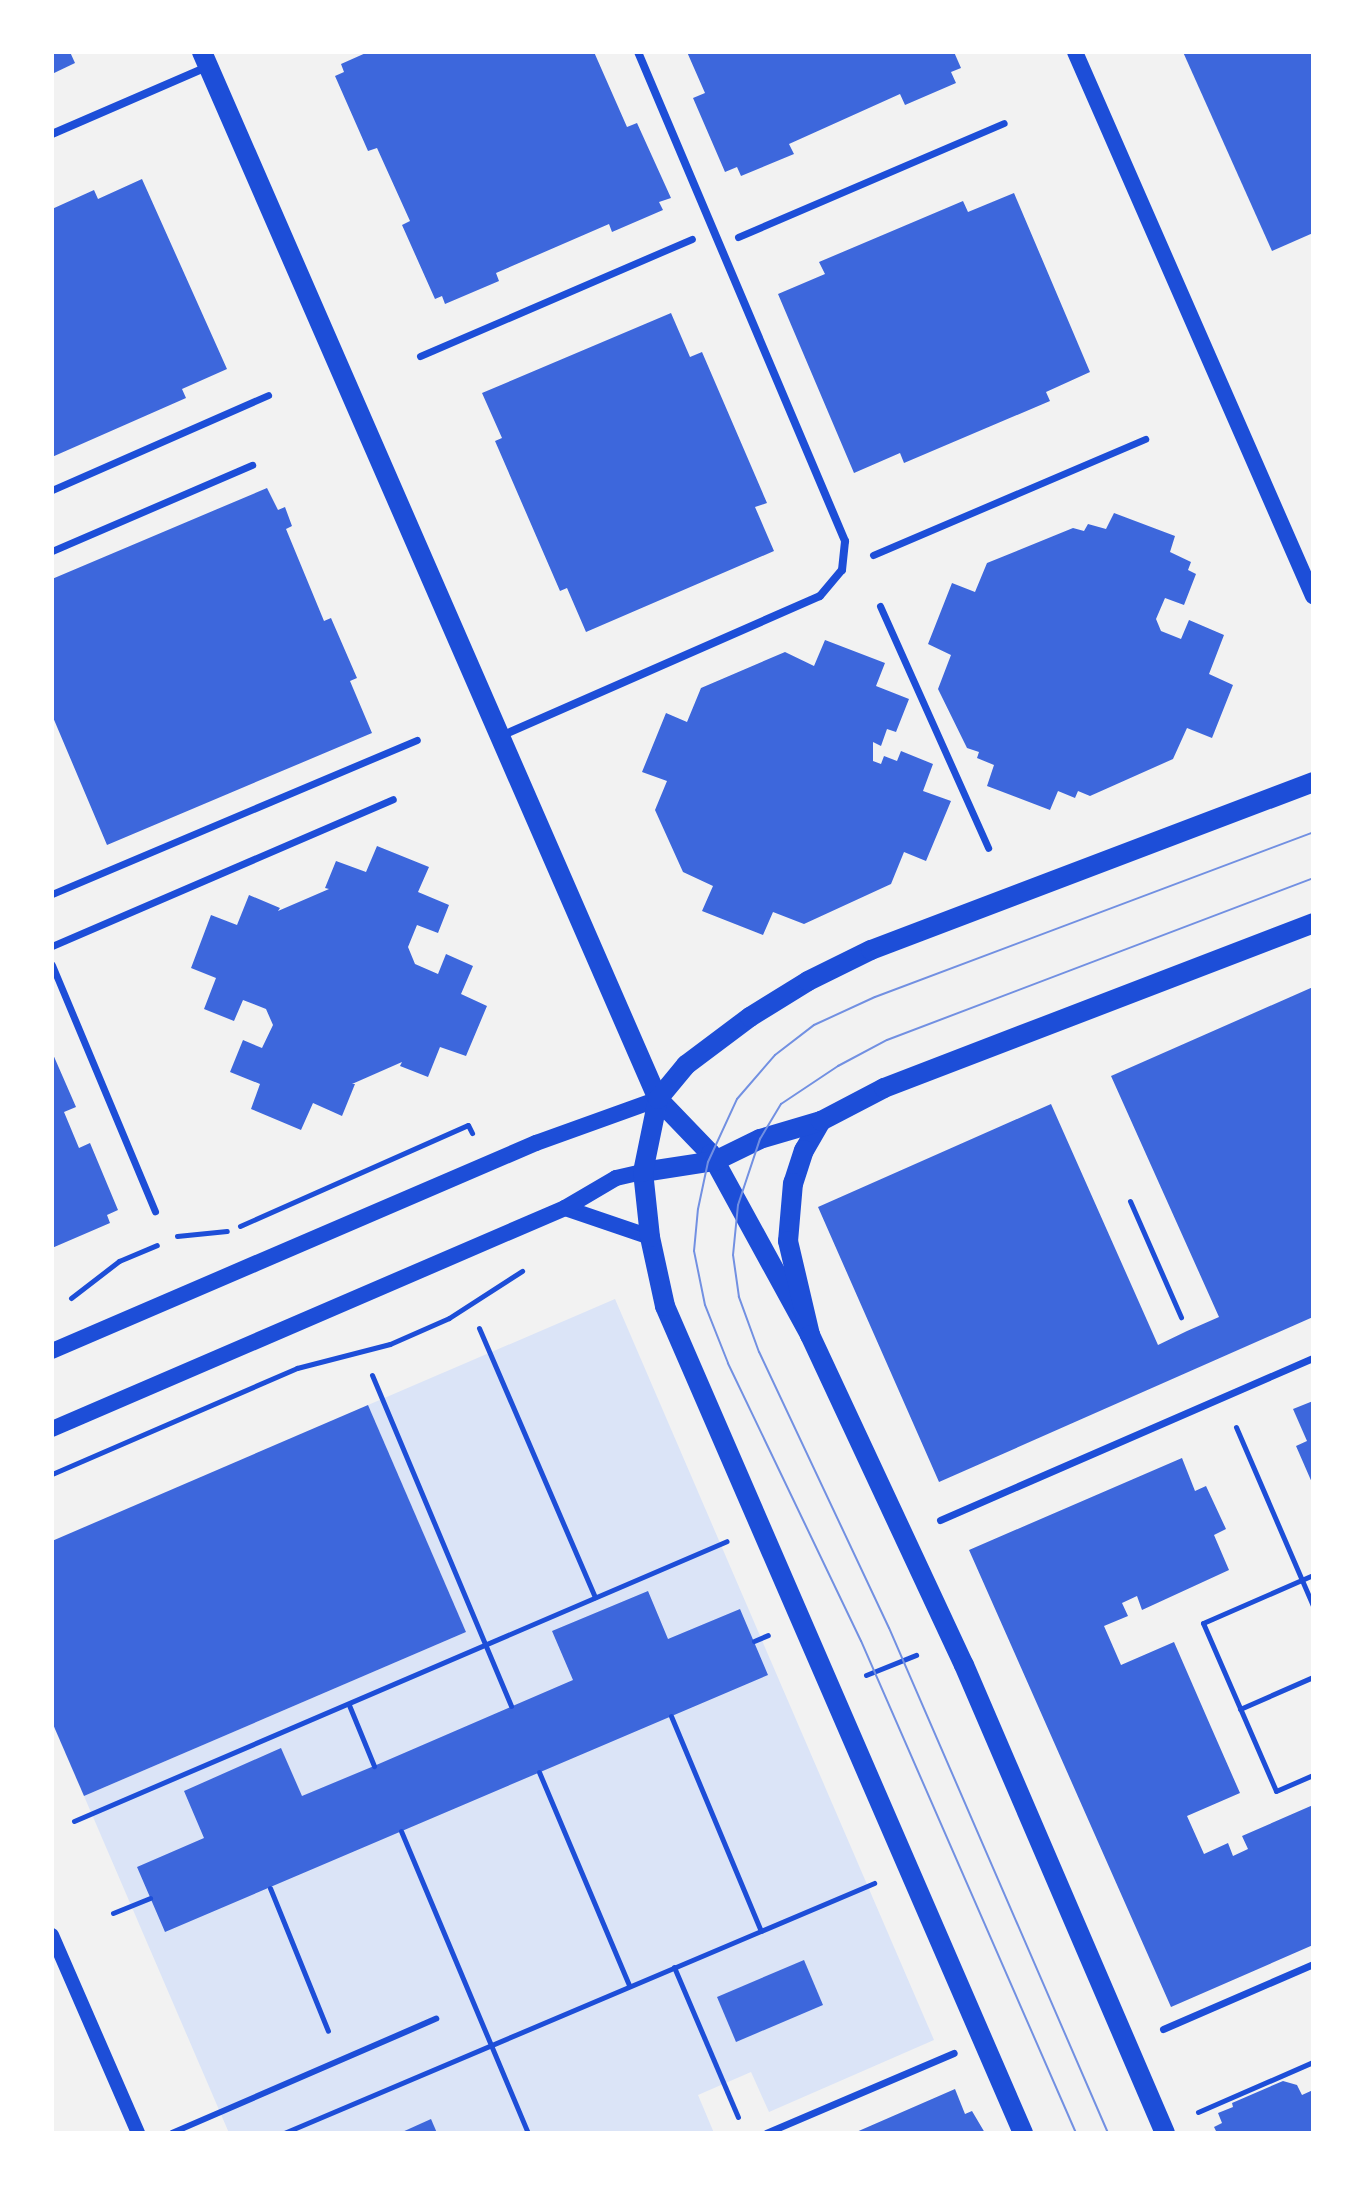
<!DOCTYPE html>
<html>
<head>
<meta charset="utf-8">
<style>
  body { margin:0 }
  #map { position:relative; width:1365px; height:2185px; overflow:hidden; background:#f2f2f2; font-family:Literata,serif }
  div>[style] { position:absolute }
  [style*='--x'] { left:calc(var(--x)*1px); top:calc(var(--y)*1px); width:calc(var(--w)*1px); rotate:calc(var(--a)*1deg) }
  .green>* { inset:0; background:#dbe4f7 }
  .building>* { inset:0; background:#3d67dc }
  .path>* { height:5px; margin:-2.5px; padding:0 2.5px; transform-origin:2.5px; border-radius:2.5px; background:#1d4ed8 }
  .service>* { height:6px; margin:-3px; padding:0 3px; transform-origin:3px; border-radius:3px; background:#1d4ed8 }
  .pedestrian>* { height:7px; margin:-3.5px; padding:0 3.5px; transform-origin:3.5px; border-radius:3.5px; background:#1d4ed8 }
  .minor>* { height:8px; margin:-4px; padding:0 4px; transform-origin:4px; border-radius:4px; background:#1d4ed8 }
  .tertiary>* { height:14px; margin:-7px; padding:0 7px; transform-origin:7px; border-radius:7px; background:#1d4ed8 }
  .secondary>* { height:16px; margin:-8px; padding:0 8px; transform-origin:8px; border-radius:8px; background:#1d4ed8 }
  .primary>* { height:20px; margin:-10px; padding:0 10px; transform-origin:10px; border-radius:10px; background:#1d4ed8 }
  .tram>* { height:2px; margin:-1px; padding:0 1px; transform-origin:1px; border-radius:1px; background:#7290e2 }
  span { translate:-50% -50%; white-space:nowrap; text-align:center; line-height:1.15; -webkit-text-stroke:7px #fff; paint-order:stroke }
  .frame { position:absolute; inset:0; border:54px solid #fff; pointer-events:none }
</style>
</head>
<body>
<div id="map">
  <div class="green">
    <div style="clip-path:polygon(615px 1299px,934px 2040px,769px 2112px,751px 2072px,698px 2095px,714px 2133px,229px 2133px,84px 1796px,466px 1632px,368px 1405px)"></div>
  </div>
  <div class="building">
    <div style="clip-path:polygon(52px 52px,70px 52px,75px 63px,52px 74px)"></div>
    <div style="clip-path:polygon(368px 52px,594px 52px,627px 127px,637px 123px,671px 198px,659px 202px,663px 210px,612px 232px,609px 224px,496px 273px,499px 281px,445px 304px,442px 296px,435px 299px,402px 225px,410px 221px,377px 148px,368px 151px,335px 76px,344px 72px,341px 64px)"></div>
    <div style="clip-path:polygon(687px 52px,954px 52px,961px 68px,951px 72px,956px 83px,905px 105px,900px 94px,789px 144px,794px 154px,741px 176px,737px 167px,725px 172px,693px 98px,705px 93px)"></div>
    <div style="clip-path:polygon(1183px 52px,1313px 52px,1313px 233px,1272px 251px)"></div>
    <div style="clip-path:polygon(142px 179px,227px 369px,182px 389px,186px 398px,52px 457px,52px 209px,94px 190px,98px 199px)"></div>
    <div style="clip-path:polygon(1014px 193px,1090px 372px,1046px 392px,1050px 401px,904px 463px,900px 453px,854px 473px,778px 294px,825px 274px,819px 262px,963px 201px,968px 212px)"></div>
    <div style="clip-path:polygon(671px 313px,690px 357px,702px 352px,767px 503px,755px 507px,774px 551px,586px 632px,567px 588px,560px 591px,495px 441px,502px 438px,482px 393px)"></div>
    <div style="clip-path:polygon(267px 488px,278px 510px,285px 507px,292px 526px,286px 529px,324px 621px,331px 618px,357px 678px,350px 681px,372px 733px,107px 845px,52px 715px,52px 579px)"></div>
    <div style="clip-path:polygon(1114px 513px,1175px 536px,1170px 552px,1191px 562px,1188px 570px,1196px 574px,1184px 605px,1165px 598px,1156px 619px,1161px 631px,1181px 639px,1189px 620px,1224px 635px,1209px 674px,1233px 685px,1212px 738px,1187px 728px,1173px 759px,1090px 796px,1078px 791px,1075px 798px,1058px 791px,1050px 810px,987px 786px,994px 765px,977px 758px,979px 752px,967px 748px,938px 689px,951px 655px,928px 644px,952px 583px,975px 592px,987px 563px,1073px 528px,1084px 531px,1088px 524px,1106px 529px)"></div>
    <div style="clip-path:polygon(825px 640px,885px 663px,876px 686px,909px 699px,896px 732px,887px 729px,881px 746px,873px 742px,873px 761px,881px 764px,884px 756px,897px 761px,901px 751px,933px 764px,923px 791px,951px 801px,926px 861px,904px 852px,891px 884px,804px 924px,773px 912px,763px 935px,702px 911px,713px 886px,683px 872px,655px 810px,667px 781px,642px 772px,666px 713px,687px 722px,701px 688px,785px 652px,814px 666px)"></div>
    <div style="clip-path:polygon(377px 846px,429px 867px,418px 892px,449px 905px,438px 933px,417px 925px,408px 947px,415px 964px,438px 974px,446px 954px,473px 966px,461px 994px,487px 1006px,466px 1056px,440px 1047px,428px 1077px,400px 1066px,402px 1062px,352px 1084px,355px 1084px,342px 1116px,313px 1103px,301px 1130px,251px 1109px,260px 1084px,230px 1072px,243px 1040px,262px 1048px,273px 1025px,266px 1009px,243px 1000px,234px 1021px,204px 1009px,216px 978px,191px 968px,211px 915px,237px 925px,249px 895px,280px 908px,278px 911px,329px 889px,325px 888px,336px 861px,366px 872px)"></div>
    <div style="clip-path:polygon(1313px 987px,1313px 1317px,939px 1482px,818px 1207px,1051px 1104px,1158px 1345px,1187px 1331px,1219px 1317px,1111px 1076px)"></div>
    <div style="clip-path:polygon(52px 1052px,76px 1107px,64px 1112px,79px 1148px,90px 1143px,118px 1210px,107px 1215px,110px 1223px,52px 1248px)"></div>
    <div style="clip-path:polygon(1313px 1401px,1313px 1485px,1296px 1446px,1307px 1441px,1293px 1409px)"></div>
    <div style="clip-path:polygon(368px 1405px,466px 1632px,84px 1796px,52px 1722px,52px 1541px)"></div>
    <div style="clip-path:polygon(1182px 1458px,1195px 1491px,1206px 1486px,1226px 1529px,1214px 1535px,1229px 1570px,1142px 1610px,1137px 1596px,1122px 1603px,1128px 1616px,1104px 1626px,1121px 1665px,1174px 1642px,1211px 1727px,1240px 1793px,1187px 1816px,1204px 1854px,1228px 1843px,1233px 1856px,1248px 1849px,1242px 1836px,1313px 1805px,1313px 1945px,1171px 2007px,969px 1550px)"></div>
    <div style="clip-path:polygon(648px 1591px,668px 1639px,740px 1609px,768px 1675px,165px 1932px,137px 1867px,204px 1838px,184px 1791px,281px 1748px,302px 1796px,374px 1766px,573px 1680px,552px 1631px)"></div>
    <div style="clip-path:polygon(804px 1960px,823px 2005px,736px 2042px,717px 1997px)"></div>
    <div style="clip-path:polygon(1283px 2081px,1297px 2085px,1302px 2095px,1313px 2090px,1313px 2133px,1217px 2133px,1214px 2127px,1222px 2123px,1218px 2113px,1233px 2107px,1232px 2103px)"></div>
    <div style="clip-path:polygon(955px 2089px,965px 2114px,972px 2111px,985px 2133px,854px 2133px)"></div>
    <div style="clip-path:polygon(431px 2119px,437px 2133px,400px 2133px)"></div>
  </div>
  <div class="path">
    <div style="--x:1130;--y:1201;--w:127;--a:66.3"></div>
    <div style="--x:240;--y:1226;--w:249;--a:-23.9"></div>
    <div style="--x:468;--y:1125;--w:9;--a:63"></div>
    <div style="--x:177;--y:1236;--w:50;--a:-5.7"></div>
    <div style="--x:71;--y:1298;--w:61;--a:-37.6"></div>
    <div style="--x:119;--y:1261;--w:41;--a:-22.8"></div>
    <div style="--x:479;--y:1328;--w:293;--a:66.7"></div>
    <div style="--x:372;--y:1375;--w:359;--a:67.2"></div>
    <div style="--x:1236;--y:1427;--w:195;--a:66.7"></div>
    <div style="--x:52;--y:1474;--w:267;--a:-23.4"></div>
    <div style="--x:297;--y:1368;--w:96;--a:-14.5"></div>
    <div style="--x:390;--y:1344;--w:64;--a:-23.8"></div>
    <div style="--x:449;--y:1318;--w:87;--a:-32.8"></div>
    <div style="--x:1313;--y:1575;--w:120;--a:156.4"></div>
    <div style="--x:1203;--y:1623;--w:183;--a:66.5"></div>
    <div style="--x:1276;--y:1791;--w:40;--a:-23.4"></div>
    <div style="--x:754;--y:1641;--w:15;--a:-23"></div>
    <div style="--x:866;--y:1675;--w:54;--a:-21.8"></div>
    <div style="--x:349;--y:1705;--w:66;--a:67.7"></div>
    <div style="--x:1240;--y:1709;--w:80;--a:-23.7"></div>
    <div style="--x:671;--y:1716;--w:233;--a:67.3"></div>
    <div style="--x:539;--y:1772;--w:231;--a:67.1"></div>
    <div style="--x:74;--y:1821;--w:710;--a:-23.21"></div>
    <div style="--x:401;--y:1831;--w:328;--a:67.2"></div>
    <div style="--x:270;--y:1888;--w:154;--a:67.9"></div>
    <div style="--x:113;--y:1913;--w:40;--a:-22"></div>
    <div style="--x:674;--y:1967;--w:163;--a:66.9"></div>
    <div style="--x:1198;--y:2112;--w:125;--a:-23.5"></div>
    <div style="--x:284;--y:2133;--w:641;--a:-22.96"></div>
  </div>
  <div class="service">
    <div style="--x:172;--y:2133;--w:288;--a:-23.4"></div>
  </div>
  <div class="pedestrian">
    <div style="--x:738;--y:237;--w:289;--a:-23.2"></div>
    <div style="--x:420;--y:356;--w:296;--a:-23.3"></div>
    <div style="--x:52;--y:490;--w:236;--a:-23.7"></div>
    <div style="--x:52;--y:551;--w:218;--a:-23.3"></div>
    <div style="--x:873;--y:555;--w:296;--a:-23.1"></div>
    <div style="--x:880;--y:606;--w:265;--a:65.9"></div>
    <div style="--x:52;--y:894;--w:396;--a:-22.9"></div>
    <div style="--x:52;--y:946;--w:371;--a:-23.3"></div>
    <div style="--x:52;--y:965;--w:267;--a:67.3"></div>
    <div style="--x:940;--y:1520;--w:407;--a:-23.5"></div>
    <div style="--x:1163;--y:2029;--w:163;--a:-23.4"></div>
    <div style="--x:766;--y:2133;--w:204;--a:-23.1"></div>
  </div>
  <div class="minor">
    <div style="--x:52;--y:134;--w:169;--a:-23.4"></div>
    <div style="--x:501;--y:736;--w:348;--a:-23.7"></div>
    <div style="--x:820;--y:596;--w:34;--a:-50"></div>
    <div style="--x:842;--y:570;--w:29;--a:-84"></div>
    <div style="--x:845;--y:541;--w:531;--a:-112.94"></div>
  </div>
  <div class="tertiary">
    <div style="--x:52;--y:1935;--w:216;--a:66.5"></div>
  </div>
  <div class="secondary">
    <div style="--x:1075;--y:52;--w:594;--a:66.37"></div>
    <div style="--x:565;--y:1208;--w:90;--a:18.8"></div>
    <div style="--x:52;--y:1351;--w:527;--a:-23.26"></div>
    <div style="--x:536;--y:1143;--w:130;--a:-19.8"></div>
    <div style="--x:52;--y:1429;--w:559;--a:-23.31"></div>
    <div style="--x:565;--y:1208;--w:59;--a:-30.5"></div>
    <div style="--x:616;--y:1178;--w:28;--a:-13"></div>
  </div>
  <div class="primary">
    <div style="--x:202;--y:52;--w:1142;--a:66.47"></div>
    <div style="--x:658;--y:1099;--w:76;--a:46.1"></div>
    <div style="--x:711;--y:1154;--w:206;--a:61.3"></div>
    <div style="--x:821;--y:1121;--w:34;--a:120"></div>
    <div style="--x:804;--y:1150;--w:35;--a:108"></div>
    <div style="--x:793;--y:1183;--w:58;--a:94.9"></div>
    <div style="--x:788;--y:1241;--w:97;--a:76.8"></div>
    <div style="--x:810;--y:1335;--w:364;--a:65"></div>
    <div style="--x:964;--y:1665;--w:509;--a:66.76"></div>
    <div style="--x:643;--y:1172;--w:73;--a:-8.7"></div>
    <div style="--x:715;--y:1161;--w:50;--a:-26.1"></div>
    <div style="--x:760;--y:1139;--w:64;--a:-16.4"></div>
    <div style="--x:821;--y:1121;--w:71;--a:-27.6"></div>
    <div style="--x:884;--y:1088;--w:460;--a:-21"></div>
    <div style="--x:1023;--y:2133;--w:901;--a:-113.41"></div>
    <div style="--x:665;--y:1306;--w:71;--a:-102.3"></div>
    <div style="--x:650;--y:1237;--w:65;--a:-96.1"></div>
    <div style="--x:643;--y:1172;--w:75;--a:-78.4"></div>
    <div style="--x:658;--y:1099;--w:44;--a:-50.5"></div>
    <div style="--x:686;--y:1065;--w:80;--a:-36.9"></div>
    <div style="--x:750;--y:1017;--w:68;--a:-31.8"></div>
    <div style="--x:808;--y:981;--w:70;--a:-26.2"></div>
    <div style="--x:871;--y:950;--w:473;--a:-20.8"></div>
  </div>
  <div class="tram">
    <div style="--x:1076;--y:2133;--w:537;--a:-113.6"></div>
    <div style="--x:861;--y:1641;--w:308;--a:-115.6"></div>
    <div style="--x:728;--y:1363;--w:62;--a:-111.6"></div>
    <div style="--x:705;--y:1305;--w:55;--a:-101.5"></div>
    <div style="--x:694;--y:1251;--w:42;--a:-84.6"></div>
    <div style="--x:698;--y:1209;--w:48;--a:-78"></div>
    <div style="--x:708;--y:1162;--w:69;--a:-65.3"></div>
    <div style="--x:737;--y:1099;--w:58;--a:-49.2"></div>
    <div style="--x:775;--y:1055;--w:49;--a:-37.6"></div>
    <div style="--x:814;--y:1025;--w:67;--a:-24.7"></div>
    <div style="--x:875;--y:997;--w:468;--a:-20.6"></div>
    <div style="--x:1108;--y:2133;--w:550;--a:-113.44"></div>
    <div style="--x:889;--y:1628;--w:305;--a:-115.2"></div>
    <div style="--x:759;--y:1352;--w:59;--a:-110"></div>
    <div style="--x:739;--y:1297;--w:42;--a:-98.1"></div>
    <div style="--x:733;--y:1255;--w:50;--a:-84.3"></div>
    <div style="--x:738;--y:1205;--w:70;--a:-71.6"></div>
    <div style="--x:760;--y:1139;--w:41;--a:-59"></div>
    <div style="--x:781;--y:1104;--w:69;--a:-33.7"></div>
    <div style="--x:838;--y:1066;--w:55;--a:-28"></div>
    <div style="--x:887;--y:1040;--w:456;--a:-20.8"></div>
  </div>
  <div class="frame"></div>
</div>
</body>
</html>
